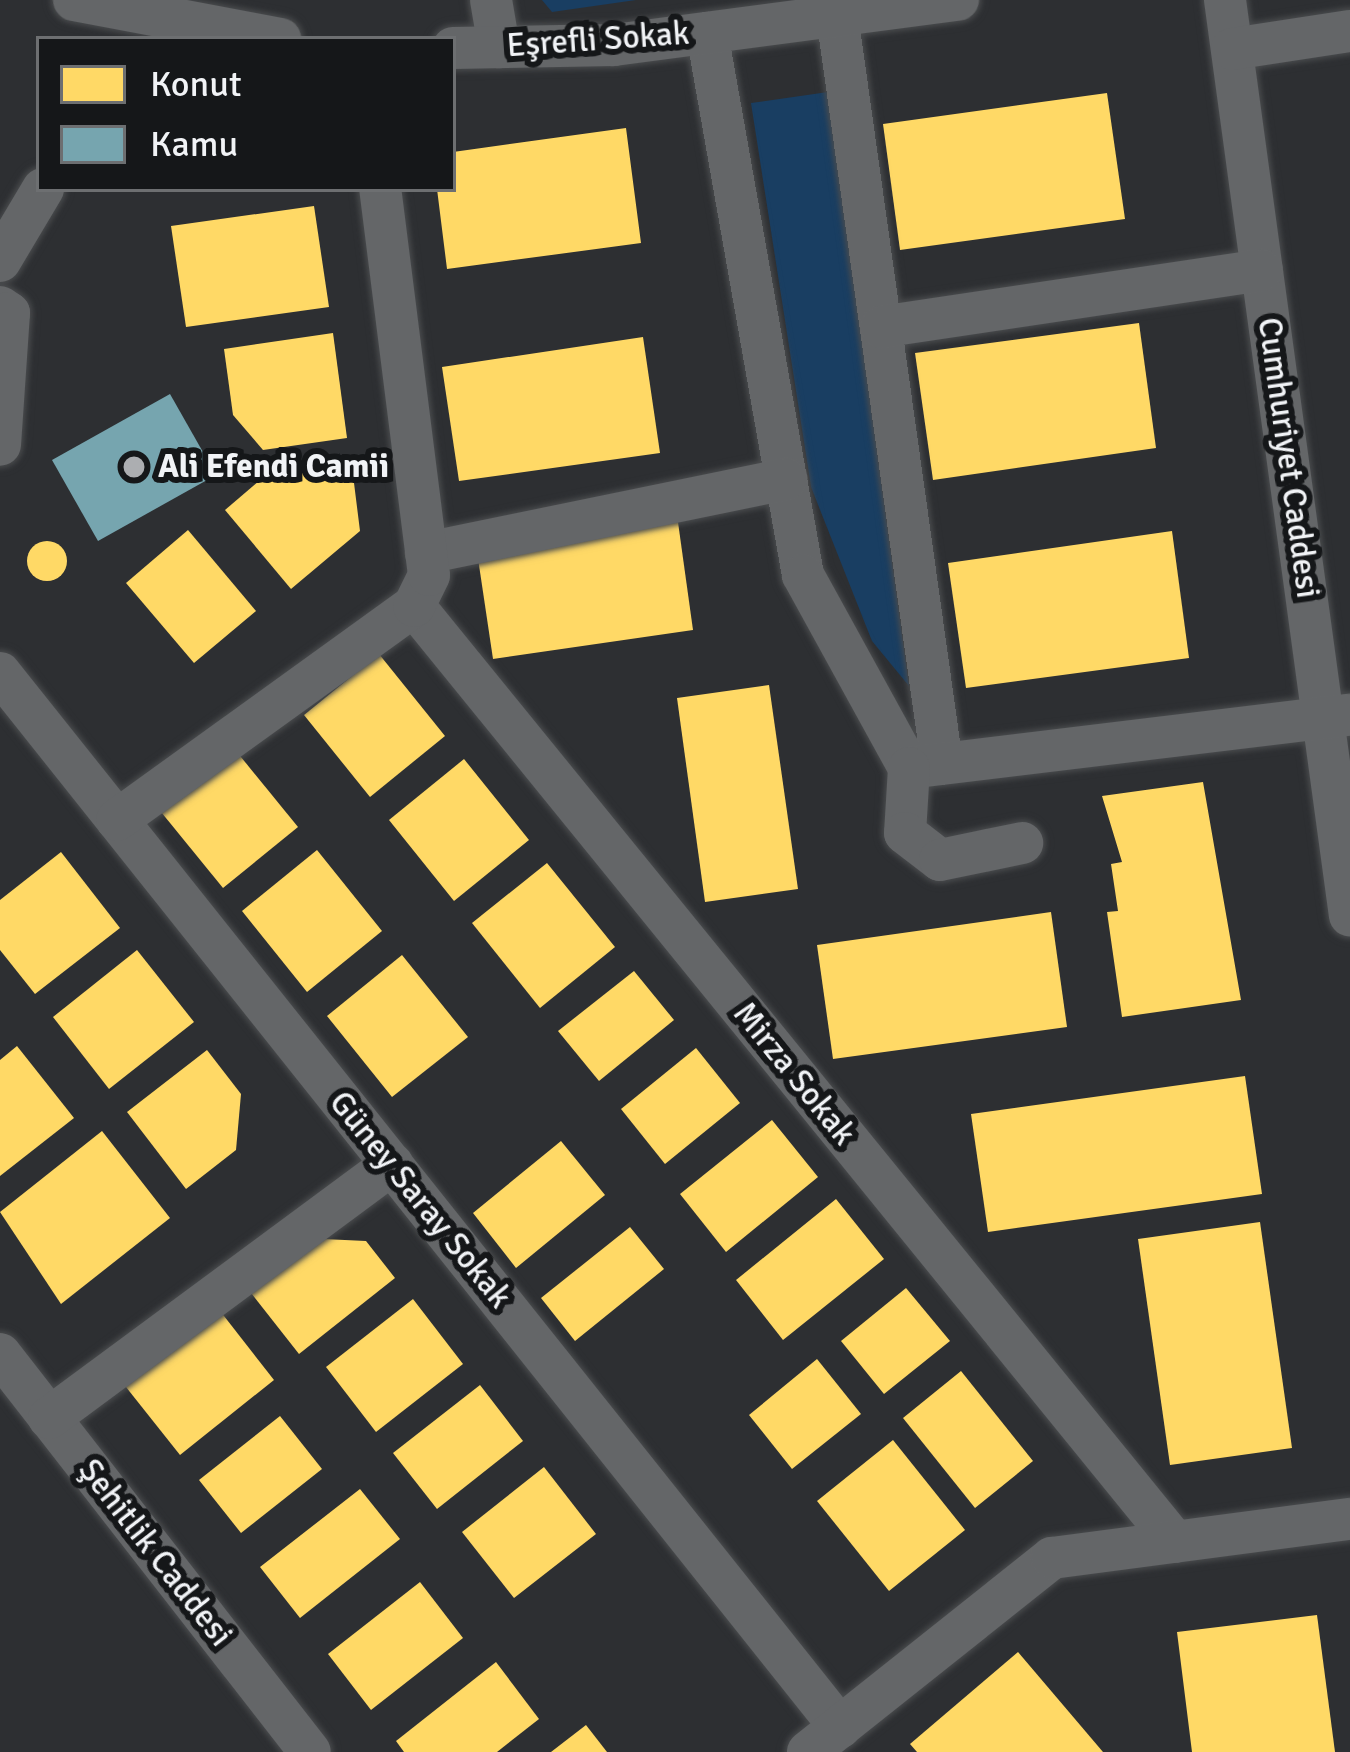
<!DOCTYPE html>
<html>
<head>
<meta charset="utf-8">
<style>
  body { margin:0 }
  #map { position:relative; width:1350px; height:1752px; overflow:hidden; background:#2d2f32; font-family:Signika,sans-serif }
  div>[style] { position:absolute }
  [style*='--x'] { left:calc(var(--x)*1px); top:calc(var(--y)*1px); width:calc(var(--w)*1px); rotate:calc(var(--a)*1deg) }
  .green>* { inset:0; background:#193e62 }
  .homes>* { inset:0; background:#ffd966 }
  .round { border-radius:50% }
  .public>* { inset:0; background:#76a5af }
  .roads { filter:drop-shadow(0 0 3px #4a4c4e) drop-shadow(0 0 3px #4a4c4e) }
  .minor>* { height:42px; margin:-21px; padding:0 21px; transform-origin:21px; border-radius:21px; background:#646668 }
  .dots>* { width:33px; height:33px; translate:-50% -50%; box-sizing:border-box; border:6px solid #151719; border-radius:50% }
  span { translate:-50% -50%; white-space:nowrap; text-align:center; line-height:1.15; -webkit-text-stroke:12px #151719; paint-order:stroke }
  .street-label { font-size:33px; color:#f1f3f6 }
  .poi-label { font-size:33px; color:#f1f3f6; font-weight:700 }
  .left { translate:0 -50%; text-align:left }
  .legend { position:absolute; left:36px; top:36px; width:420px; height:156px; box-sizing:border-box; background:#151719; border:3px solid #6d6f71; margin:0; padding:15px 21px; list-style:none; font-size:36px; color:#f1f3f6 }
  .legend li { display:flex; align-items:center; gap:24px; height:60px }
  .legend b { width:60px; border:3px solid #6d6f71 }
</style>
</head>
<body>
<div id="map">
  <div class="green">
    <div style="clip-path:polygon(542px 0,636px 0,552px 12px)"></div>
    <div style="clip-path:polygon(828px 92px,909px 686px,872px 641px,811px 487px,751px 103px)"></div>
  </div>
  <div class="homes">
    <div style="clip-path:polygon(1107px 93px,1125px 219px,900px 250px,883px 124px)"></div>
    <div style="clip-path:polygon(626px 128px,641px 243px,447px 269px,437px 189px,453px 189px,453px 152px)"></div>
    <div style="clip-path:polygon(314px 206px,329px 307px,186px 327px,171px 226px)"></div>
    <div style="clip-path:polygon(1139px 323px,1156px 448px,933px 480px,915px 353px)"></div>
    <div style="clip-path:polygon(333px 333px,347px 438px,263px 450px,233px 415px,224px 349px)"></div>
    <div style="clip-path:polygon(643px 337px,660px 453px,459px 481px,442px 367px)"></div>
    <div style="clip-path:polygon(352px 467px,360px 531px,291px 589px,225px 510px,273px 469px)"></div>
    <div style="clip-path:polygon(677px 515px,693px 630px,493px 659px,476px 545px)"></div>
    <div style="clip-path:polygon(188px 530px,256px 611px,194px 663px,126px 583px)"></div>
    <div style="clip-path:polygon(1172px 531px,1189px 658px,966px 688px,948px 563px)"></div>
    <div class="round" style="left:27px;top:541px;width:40px;height:40px"></div>
    <div style="clip-path:polygon(379px 654px,445px 736px,370px 797px,304px 715px)"></div>
    <div style="clip-path:polygon(769px 685px,798px 889px,705px 902px,677px 698px)"></div>
    <div style="clip-path:polygon(232px 746px,298px 827px,223px 888px,157px 807px)"></div>
    <div style="clip-path:polygon(464px 759px,529px 840px,454px 901px,389px 820px)"></div>
    <div style="clip-path:polygon(1203px 782px,1241px 1000px,1122px 1017px,1107px 912px,1118px 911px,1111px 864px,1122px 862px,1102px 796px)"></div>
    <div style="clip-path:polygon(317px 850px,382px 931px,307px 992px,242px 911px)"></div>
    <div style="clip-path:polygon(61px 852px,120px 928px,35px 994px,0 950px,0 900px)"></div>
    <div style="clip-path:polygon(547px 863px,615px 947px,540px 1008px,472px 923px)"></div>
    <div style="clip-path:polygon(1051px 912px,1067px 1027px,833px 1059px,817px 945px)"></div>
    <div style="clip-path:polygon(137px 950px,194px 1022px,109px 1089px,53px 1017px)"></div>
    <div style="clip-path:polygon(402px 955px,468px 1037px,392px 1097px,327px 1016px)"></div>
    <div style="clip-path:polygon(634px 971px,674px 1020px,599px 1081px,558px 1031px)"></div>
    <div style="clip-path:polygon(17px 1046px,74px 1118px,0 1176px,0 1060px)"></div>
    <div style="clip-path:polygon(696px 1048px,740px 1103px,665px 1164px,621px 1109px)"></div>
    <div style="clip-path:polygon(207px 1050px,241px 1094px,236px 1150px,186px 1189px,127px 1112px)"></div>
    <div style="clip-path:polygon(1245px 1076px,1262px 1194px,988px 1232px,971px 1114px)"></div>
    <div style="clip-path:polygon(772px 1120px,818px 1177px,726px 1252px,680px 1194px)"></div>
    <div style="clip-path:polygon(102px 1131px,170px 1218px,61px 1304px,0 1212px)"></div>
    <div style="clip-path:polygon(561px 1141px,605px 1195px,516px 1268px,473px 1213px)"></div>
    <div style="clip-path:polygon(836px 1199px,884px 1259px,783px 1340px,736px 1280px)"></div>
    <div style="clip-path:polygon(1260px 1222px,1292px 1448px,1170px 1465px,1138px 1239px)"></div>
    <div style="clip-path:polygon(630px 1227px,664px 1269px,575px 1341px,541px 1298px)"></div>
    <div style="clip-path:polygon(302px 1238px,366px 1241px,395px 1278px,299px 1354px,244px 1284px)"></div>
    <div style="clip-path:polygon(906px 1288px,950px 1341px,884px 1394px,841px 1341px)"></div>
    <div style="clip-path:polygon(413px 1299px,463px 1364px,376px 1432px,326px 1367px)"></div>
    <div style="clip-path:polygon(217px 1307px,274px 1380px,180px 1455px,122px 1382px)"></div>
    <div style="clip-path:polygon(817px 1359px,861px 1414px,792px 1469px,749px 1415px)"></div>
    <div style="clip-path:polygon(961px 1371px,1033px 1461px,975px 1508px,903px 1418px)"></div>
    <div style="clip-path:polygon(480px 1385px,523px 1441px,437px 1509px,393px 1453px)"></div>
    <div style="clip-path:polygon(280px 1416px,322px 1469px,241px 1533px,199px 1480px)"></div>
    <div style="clip-path:polygon(893px 1440px,965px 1530px,889px 1591px,817px 1501px)"></div>
    <div style="clip-path:polygon(544px 1467px,596px 1534px,514px 1598px,462px 1532px)"></div>
    <div style="clip-path:polygon(360px 1489px,400px 1539px,300px 1618px,260px 1567px)"></div>
    <div style="clip-path:polygon(420px 1582px,463px 1638px,371px 1710px,328px 1654px)"></div>
    <div style="clip-path:polygon(1317px 1615px,1335px 1752px,1192px 1752px,1177px 1632px)"></div>
    <div style="clip-path:polygon(1018px 1652px,1103px 1752px,917px 1752px,910px 1744px)"></div>
    <div style="clip-path:polygon(496px 1662px,539px 1719px,497px 1752px,404px 1752px,396px 1741px)"></div>
    <div style="clip-path:polygon(586px 1725px,607px 1752px,551px 1752px)"></div>
  </div>
  <div class="public">
    <div style="clip-path:polygon(170px 394px,216px 475px,98px 541px,52px 460px)"></div>
  </div>
  <div class="roads">
    <div class="minor">
      <div style="--x:74;--y:0;--w:210;--a:10.7"></div>
      <div style="--x:491;--y:0;--w:48;--a:80.3"></div>
      <div style="--x:1225;--y:0;--w:924;--a:82.23"></div>
      <div style="--x:837;--y:15;--w:756;--a:82.02"></div>
      <div style="--x:707;--y:33;--w:550;--a:79.96"></div>
      <div style="--x:803;--y:575;--w:220;--a:61.2"></div>
      <div style="--x:909;--y:768;--w:444;--a:-6.9"></div>
      <div style="--x:453;--y:48;--w:161;--a:-1.1"></div>
      <div style="--x:614;--y:45;--w:347;--a:-7.5"></div>
      <div style="--x:1232;--y:49;--w:119;--a:-8.7"></div>
      <div style="--x:0;--y:261;--w:84;--a:-59.2"></div>
      <div style="--x:0;--y:307;--w:11;--a:34"></div>
      <div style="--x:9;--y:313;--w:132;--a:93.9"></div>
      <div style="--x:881;--y:327;--w:385;--a:-8.5"></div>
      <div style="--x:426;--y:553;--w:368;--a:-11.6"></div>
      <div style="--x:414;--y:606;--w:1206;--a:50.89"></div>
      <div style="--x:0;--y:673;--w:1348;--a:51.45"></div>
      <div style="--x:909;--y:768;--w:65;--a:93.5"></div>
      <div style="--x:905;--y:833;--w:44;--a:37.6"></div>
      <div style="--x:940;--y:860;--w:84;--a:-11.7"></div>
      <div style="--x:117;--y:820;--w:366;--a:-35.8"></div>
      <div style="--x:414;--y:606;--w:34;--a:-64"></div>
      <div style="--x:429;--y:575;--w:389;--a:-97.2"></div>
      <div style="--x:0;--y:1354;--w:504;--a:52.09"></div>
      <div style="--x:49;--y:1418;--w:427;--a:-36.5"></div>
      <div style="--x:808;--y:1752;--w:312;--a:-38.5"></div>
      <div style="--x:1052;--y:1558;--w:301;--a:-7.5"></div>
    </div>
  </div>
  <div class="dots">
    <div style="left:134px;top:467px;background:#acaeb1"></div>
  </div>
  <div class="street-label">
    <span style="left:598px;top:40px;rotate:-4deg">Eşrefli Sokak</span>
    <span style="left:1288px;top:458px;rotate:82deg">Cumhuriyet Caddesi</span>
    <span style="left:794px;top:1074px;rotate:51deg">Mirza Sokak</span>
    <span style="left:420px;top:1200px;rotate:51deg">Güney Saray Sokak</span>
    <span style="left:155px;top:1553px;rotate:52deg">Şehitlik Caddesi</span>
  </div>
  <div class="poi-label">
    <span class="left" style="left:158px;top:467px">Ali Efendi Camii</span>
  </div>
  <ul class="legend">
  <li><b style="height:33px;background:#ffd966"></b>Konut</li>
  <li><b style="height:33px;background:#76a5af"></b>Kamu</li>
  </ul>
</div>
</body>
</html>
